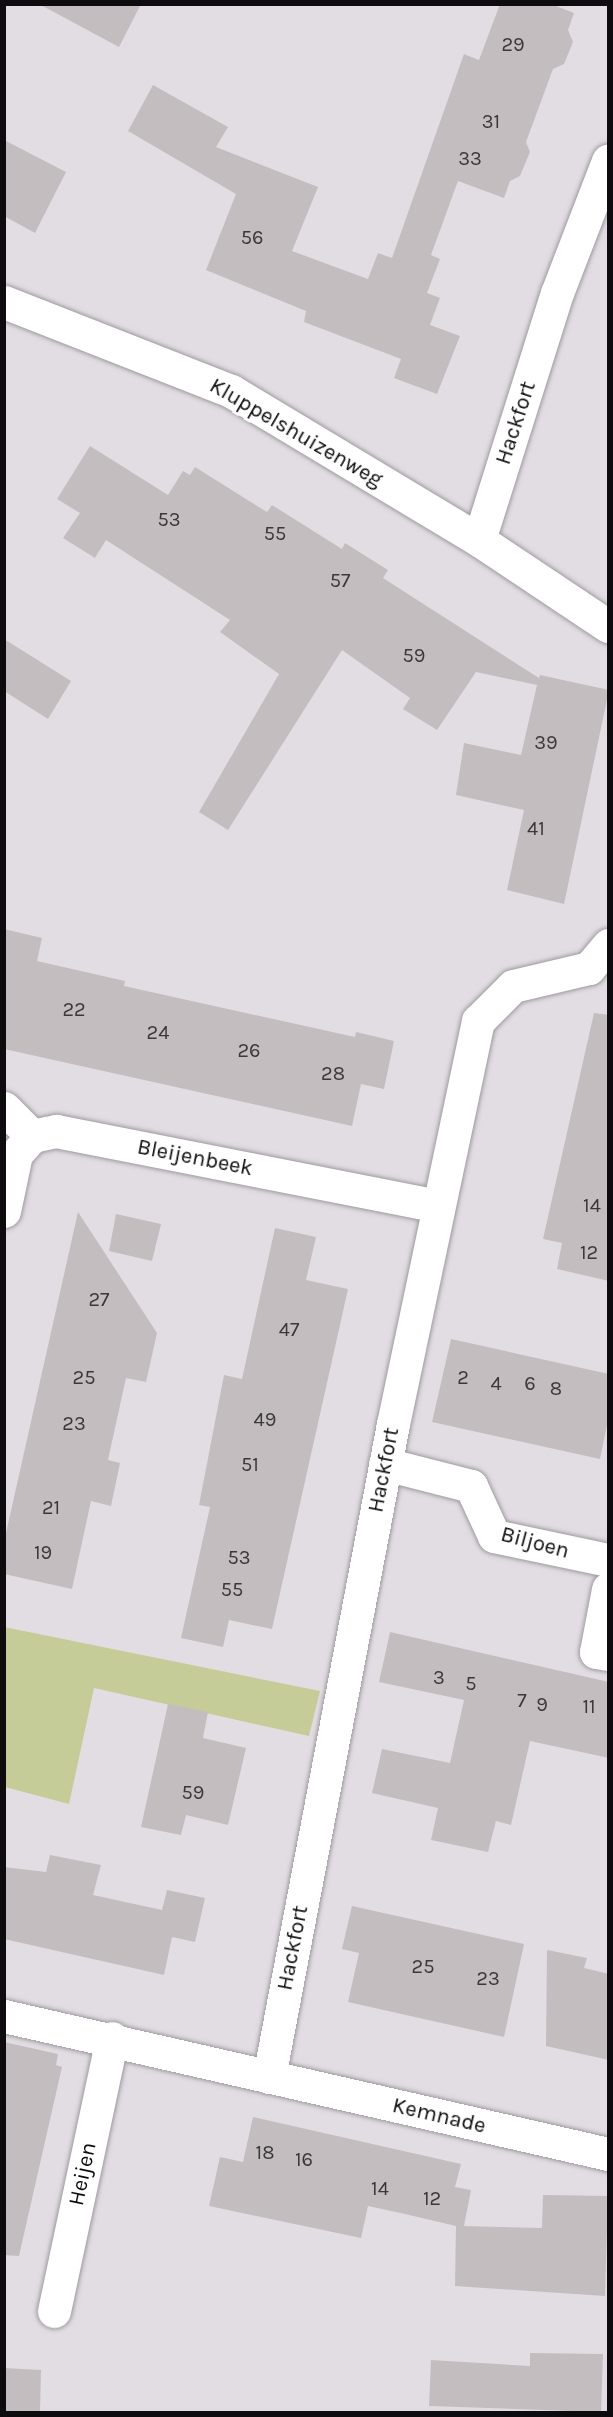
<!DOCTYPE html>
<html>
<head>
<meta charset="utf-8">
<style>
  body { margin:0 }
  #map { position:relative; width:613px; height:2417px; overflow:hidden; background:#e2dde3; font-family:Karla,sans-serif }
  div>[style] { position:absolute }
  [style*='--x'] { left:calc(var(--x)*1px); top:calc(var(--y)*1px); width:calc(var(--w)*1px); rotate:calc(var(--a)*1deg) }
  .green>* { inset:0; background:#c6cc97 }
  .building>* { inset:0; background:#c4bdc0 }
  .roads { filter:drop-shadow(0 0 2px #9e9a9f) drop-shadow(0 0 2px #9e9a9f) }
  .street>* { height:33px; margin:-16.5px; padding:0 16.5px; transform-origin:16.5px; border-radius:16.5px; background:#fff }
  span { translate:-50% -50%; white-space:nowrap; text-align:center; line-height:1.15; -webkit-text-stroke:6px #fff; paint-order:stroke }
  .number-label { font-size:20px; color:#3b383a }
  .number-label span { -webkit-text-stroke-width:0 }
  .street-label { font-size:22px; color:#0d0b0d }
  .frame { position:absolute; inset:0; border:6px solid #0d0b0d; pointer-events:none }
</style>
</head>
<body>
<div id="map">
  <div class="green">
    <div style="clip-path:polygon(4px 1627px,320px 1691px,309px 1736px,94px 1688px,69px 1804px,5px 1787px)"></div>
  </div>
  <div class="building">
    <div style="clip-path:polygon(39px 4px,141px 4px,119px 47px)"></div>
    <div style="clip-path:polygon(500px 4px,551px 4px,574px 13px,568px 30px,573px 42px,564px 64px,553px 69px,526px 142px,530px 152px,520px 176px,510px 181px,504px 198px,458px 181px,431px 255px,440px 259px,427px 293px,440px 298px,430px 325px,460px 336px,437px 394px,394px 378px,401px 359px,304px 322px,306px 311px,206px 270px,236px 194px,128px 131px,153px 85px,228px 127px,216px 147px,318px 187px,292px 251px,368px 279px,378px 253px,392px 258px,464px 54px,479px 60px)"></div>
    <div style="clip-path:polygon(4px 140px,66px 172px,35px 233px,4px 216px)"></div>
    <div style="clip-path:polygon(90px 446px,168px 495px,183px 471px,190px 475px,195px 467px,267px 512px,272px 505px,342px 549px,345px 543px,388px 570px,383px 578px,539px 678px,540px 675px,609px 690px,564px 904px,507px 890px,524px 810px,456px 795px,464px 743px,521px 755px,537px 685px,476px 672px,437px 730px,403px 709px,410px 698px,342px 650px,228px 830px,199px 812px,279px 674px,220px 632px,230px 620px,106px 540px,95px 558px,63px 538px,80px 513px,57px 499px)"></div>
    <div style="clip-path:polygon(4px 639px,71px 681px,48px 719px,4px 691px)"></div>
    <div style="clip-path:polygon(4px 929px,42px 938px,37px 961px,125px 981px,124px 986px,355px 1037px,356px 1032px,394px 1041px,384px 1089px,361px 1084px,352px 1126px,4px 1049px)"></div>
    <div style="clip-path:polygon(594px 1013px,609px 1015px,609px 1281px,557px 1269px,562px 1243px,543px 1239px)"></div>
    <div style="clip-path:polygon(78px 1212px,157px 1333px,146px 1382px,126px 1378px,108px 1460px,120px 1463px,111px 1506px,91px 1501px,72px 1589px,4px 1574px,4px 1542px)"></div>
    <div style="clip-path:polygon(116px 1214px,161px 1224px,152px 1261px,109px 1251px)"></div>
    <div style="clip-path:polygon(275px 1228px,316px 1237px,306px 1280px,348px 1289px,272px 1629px,229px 1620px,223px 1647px,181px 1638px,210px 1507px,199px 1505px,224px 1375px,242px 1379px)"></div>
    <div style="clip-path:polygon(451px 1339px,609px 1374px,609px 1415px,600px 1459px,432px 1422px)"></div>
    <div style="clip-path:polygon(390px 1632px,609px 1682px,609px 1758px,530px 1741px,511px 1825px,496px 1821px,488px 1852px,431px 1840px,438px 1808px,372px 1793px,382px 1749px,450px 1763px,464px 1700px,379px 1682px)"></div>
    <div style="clip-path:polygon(168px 1704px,208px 1712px,203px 1738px,246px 1748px,228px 1825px,186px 1815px,181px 1835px,141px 1827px)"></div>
    <div style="clip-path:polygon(50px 1855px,101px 1865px,93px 1895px,162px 1910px,167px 1890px,205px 1898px,195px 1942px,172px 1937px,164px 1975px,4px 1939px,4px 1867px,46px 1872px)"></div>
    <div style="clip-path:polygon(352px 1906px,524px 1944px,504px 2037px,348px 2002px,359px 1953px,342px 1949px)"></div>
    <div style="clip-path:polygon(547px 1950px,587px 1958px,584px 1968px,609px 1974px,609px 2060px,546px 2046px)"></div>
    <div style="clip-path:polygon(4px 2042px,58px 2054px,56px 2065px,62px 2067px,19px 2256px,4px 2255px)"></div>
    <div style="clip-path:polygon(253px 2117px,461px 2164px,455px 2187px,471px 2190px,464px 2226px,542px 2228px,543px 2195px,608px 2196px,605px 2296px,455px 2286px,456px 2226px,405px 2214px,368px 2206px,361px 2238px,209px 2206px,220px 2157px,243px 2162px)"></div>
    <div style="clip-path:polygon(530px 2353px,603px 2354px,601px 2412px,429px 2406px,431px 2360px,530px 2366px)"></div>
    <div style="clip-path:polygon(4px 2368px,41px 2370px,40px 2412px,4px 2412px)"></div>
  </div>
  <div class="roads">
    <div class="street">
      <div style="--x:4;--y:302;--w:244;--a:21.4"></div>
      <div style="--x:231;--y:391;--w:289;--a:31"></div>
      <div style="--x:479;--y:540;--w:155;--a:33.7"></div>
      <div style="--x:479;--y:540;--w:259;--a:-72.5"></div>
      <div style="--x:557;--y:293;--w:142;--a:-68.9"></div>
      <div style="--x:4;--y:1108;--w:40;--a:45"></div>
      <div style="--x:4;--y:1211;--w:58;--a:-78.1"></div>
      <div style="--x:16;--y:1154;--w:24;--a:-48"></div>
      <div style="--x:32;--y:1136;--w:25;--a:-12"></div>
      <div style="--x:56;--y:1131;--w:389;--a:11.1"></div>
      <div style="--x:385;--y:1464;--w:89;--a:14.3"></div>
      <div style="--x:471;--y:1486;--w:55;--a:65.3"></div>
      <div style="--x:494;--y:1536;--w:116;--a:11.9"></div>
      <div style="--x:608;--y:1589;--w:64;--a:100.8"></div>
      <div style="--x:596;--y:1652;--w:12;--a:9"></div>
      <div style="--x:4;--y:2016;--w:620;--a:12.87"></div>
      <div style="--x:269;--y:2077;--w:665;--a:-79.25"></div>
      <div style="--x:393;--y:1424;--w:412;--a:-78.1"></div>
      <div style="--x:478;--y:1021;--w:49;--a:-45"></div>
      <div style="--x:513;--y:986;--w:78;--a:-13.3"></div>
      <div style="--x:589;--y:968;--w:30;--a:-50"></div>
      <div style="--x:54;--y:2311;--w:279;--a:-78"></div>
    </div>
  </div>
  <div class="number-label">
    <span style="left:513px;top:44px">29</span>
    <span style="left:491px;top:121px">31</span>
    <span style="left:470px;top:158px">33</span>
    <span style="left:252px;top:237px">56</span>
    <span style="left:169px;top:519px">53</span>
    <span style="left:275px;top:533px">55</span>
    <span style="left:340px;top:580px">57</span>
    <span style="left:414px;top:655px">59</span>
    <span style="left:546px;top:742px">39</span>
    <span style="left:536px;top:828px">41</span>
    <span style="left:74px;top:1009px">22</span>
    <span style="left:158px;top:1032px">24</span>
    <span style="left:249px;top:1050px">26</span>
    <span style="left:333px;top:1073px">28</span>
    <span style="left:592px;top:1205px">14</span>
    <span style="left:589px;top:1252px">12</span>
    <span style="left:99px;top:1299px">27</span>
    <span style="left:289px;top:1329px">47</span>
    <span style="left:84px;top:1377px">25</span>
    <span style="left:463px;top:1377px">2</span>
    <span style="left:496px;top:1383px">4</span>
    <span style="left:530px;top:1383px">6</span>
    <span style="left:556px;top:1388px">8</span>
    <span style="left:265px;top:1419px">49</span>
    <span style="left:74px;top:1423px">23</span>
    <span style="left:250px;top:1464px">51</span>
    <span style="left:51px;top:1507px">21</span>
    <span style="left:43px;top:1552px">19</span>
    <span style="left:239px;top:1557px">53</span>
    <span style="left:232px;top:1589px">55</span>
    <span style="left:439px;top:1677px">3</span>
    <span style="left:471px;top:1683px">5</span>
    <span style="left:522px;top:1700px">7</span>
    <span style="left:542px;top:1704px">9</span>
    <span style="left:589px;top:1706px">11</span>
    <span style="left:193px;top:1792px">59</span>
    <span style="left:423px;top:1966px">25</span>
    <span style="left:488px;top:1978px">23</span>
    <span style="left:265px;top:2152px">18</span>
    <span style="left:304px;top:2159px">16</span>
    <span style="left:380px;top:2188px">14</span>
    <span style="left:432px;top:2198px">12</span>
  </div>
  <div class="street-label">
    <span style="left:516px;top:423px;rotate:-72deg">Hackfort</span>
    <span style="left:296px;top:433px;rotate:30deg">Kluppelshuizenweg</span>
    <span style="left:195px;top:1158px;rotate:11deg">Bleijenbeek</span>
    <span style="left:384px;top:1470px;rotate:-79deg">Hackfort</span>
    <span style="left:535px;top:1543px;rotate:15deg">Biljoen</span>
    <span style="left:293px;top:1948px;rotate:-79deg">Hackfort</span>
    <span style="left:439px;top:2116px;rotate:13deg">Kemnade</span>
    <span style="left:83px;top:2174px;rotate:-78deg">Heijen</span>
  </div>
  <div class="frame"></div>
</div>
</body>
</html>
